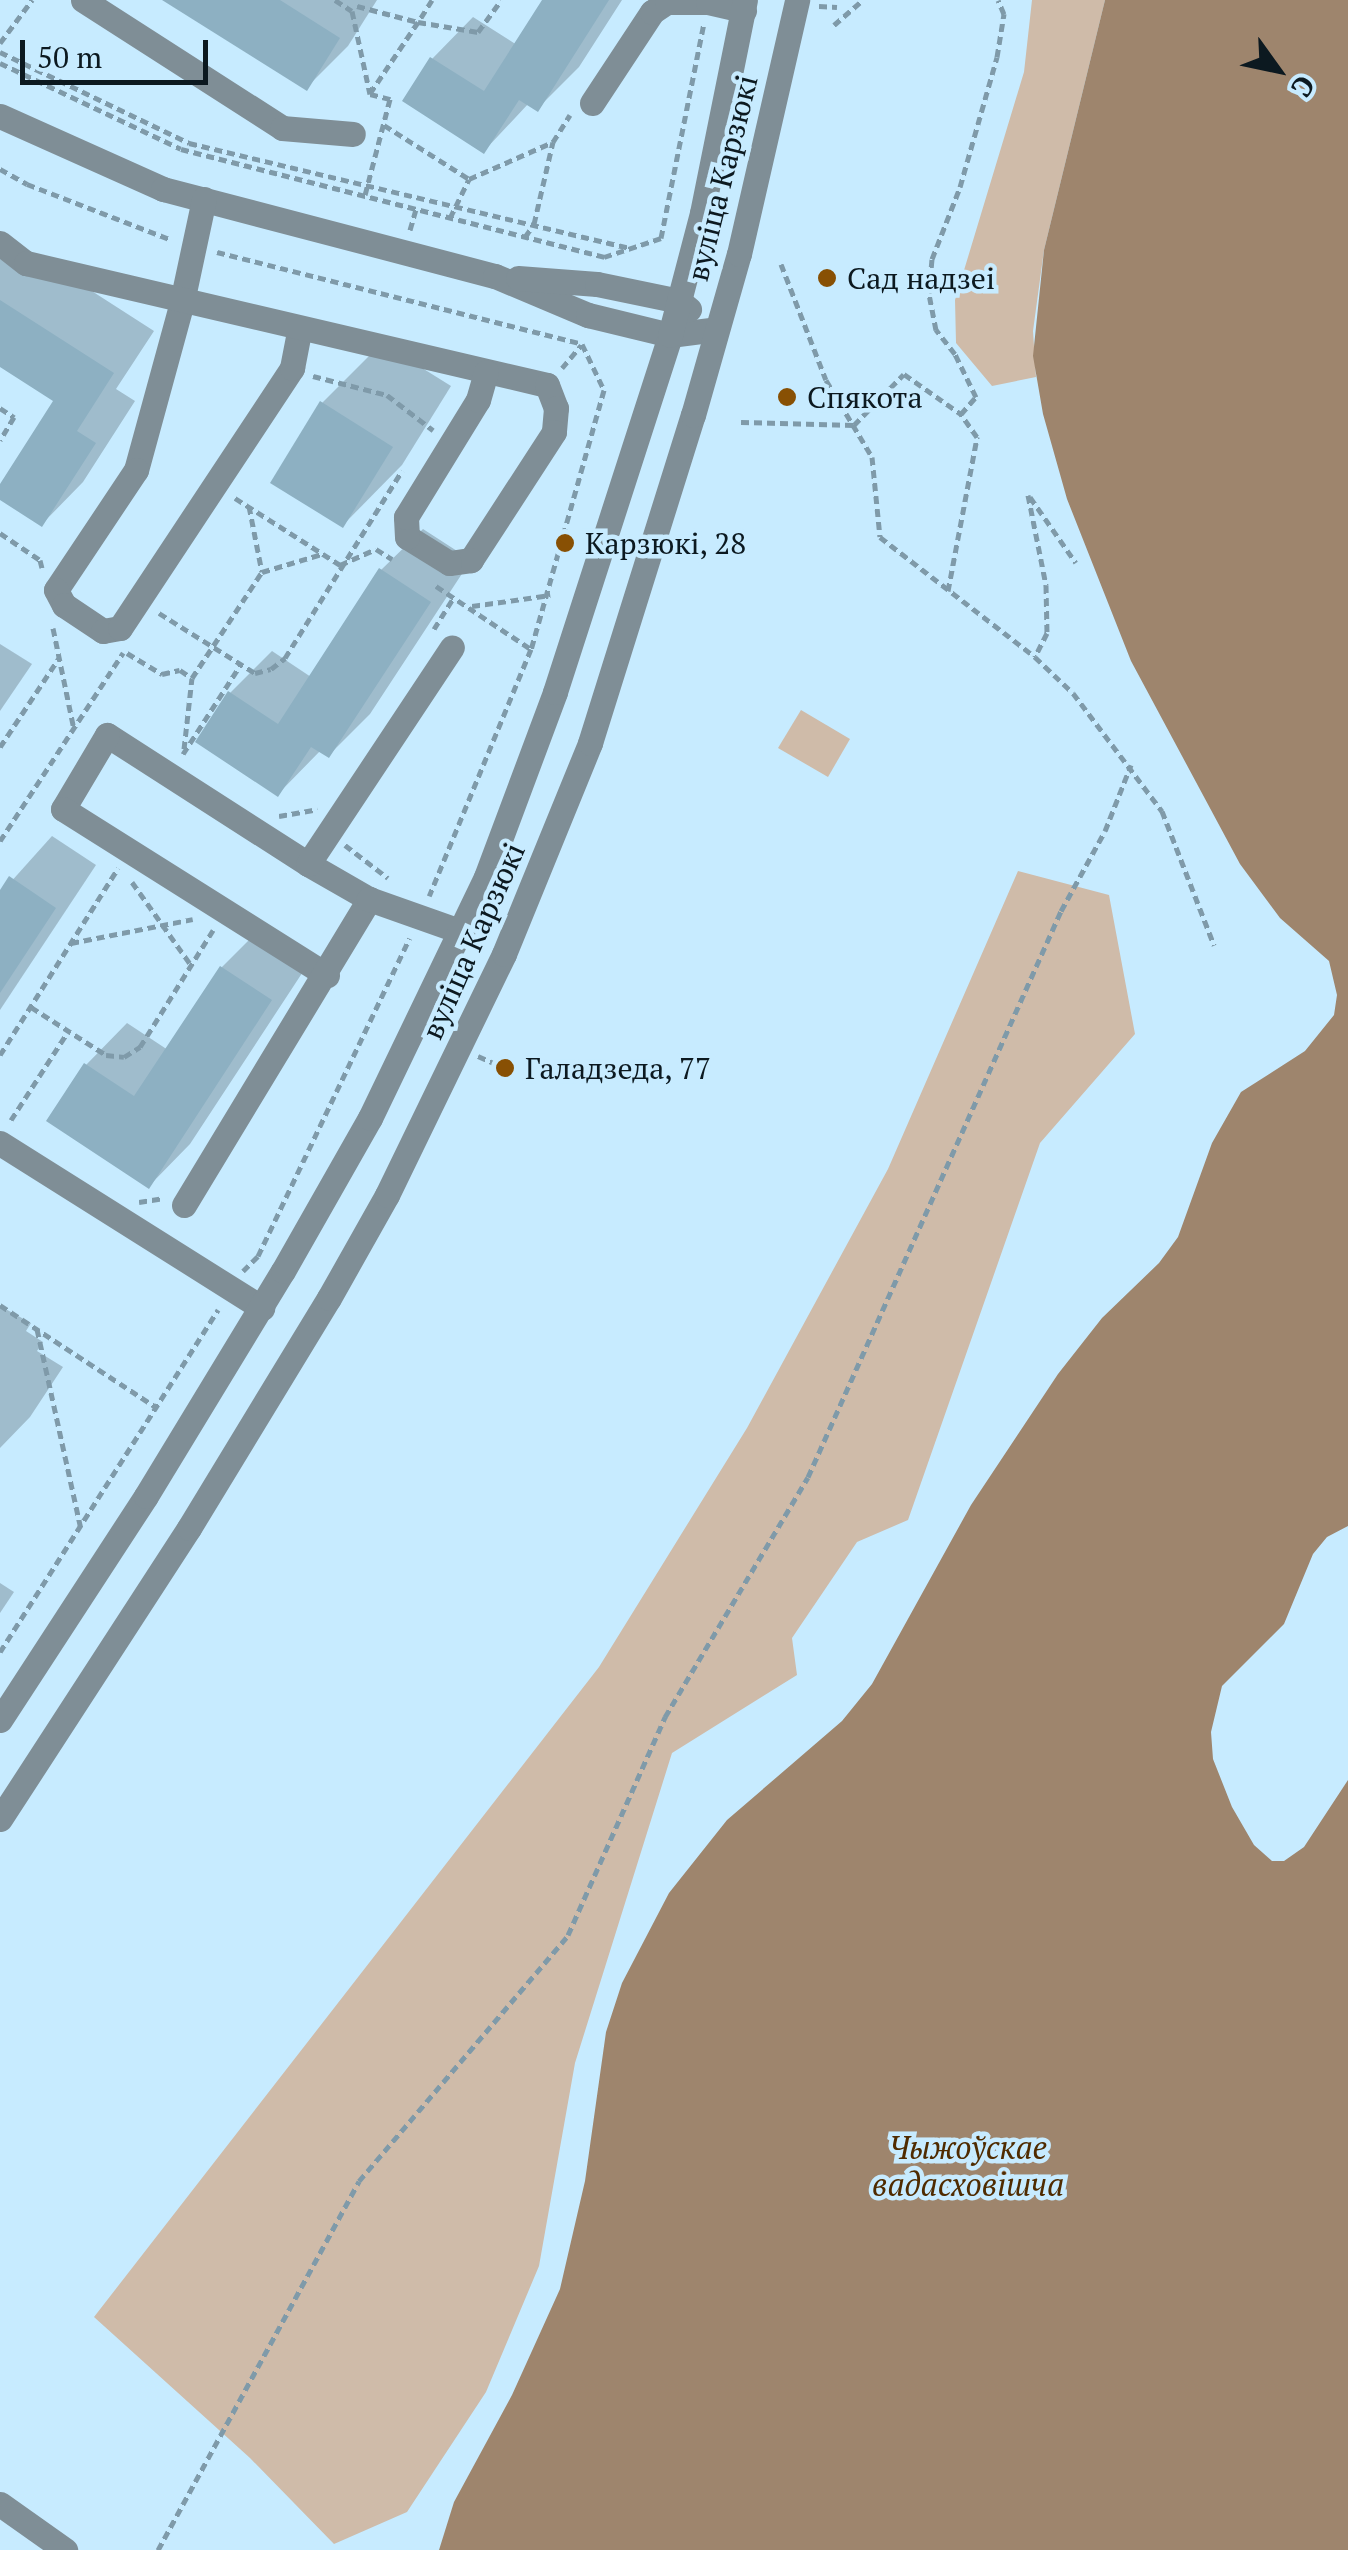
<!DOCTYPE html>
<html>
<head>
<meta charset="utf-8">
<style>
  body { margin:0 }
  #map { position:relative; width:1348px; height:2550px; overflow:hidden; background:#c7ebff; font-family:"PT Serif",serif }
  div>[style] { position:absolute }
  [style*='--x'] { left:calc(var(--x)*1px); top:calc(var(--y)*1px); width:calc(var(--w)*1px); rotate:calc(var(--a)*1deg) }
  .green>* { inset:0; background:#cfbba9 }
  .water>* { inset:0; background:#9e856d }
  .shadow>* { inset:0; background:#0003 }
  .building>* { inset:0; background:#8db0c2 }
  .path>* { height:5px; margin-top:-2.5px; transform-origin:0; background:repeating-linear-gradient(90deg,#7f9aa9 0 8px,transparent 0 13px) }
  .minor>* { height:25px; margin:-12.5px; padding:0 12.5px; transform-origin:12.5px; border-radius:12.5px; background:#7f8e96 }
  .dots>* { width:28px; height:28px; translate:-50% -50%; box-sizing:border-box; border:5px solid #c7ebff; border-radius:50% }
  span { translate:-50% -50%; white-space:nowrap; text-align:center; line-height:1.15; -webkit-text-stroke:9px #c7ebff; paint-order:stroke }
  .street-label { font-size:30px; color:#0c1920 }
  .poi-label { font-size:30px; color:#0c1920 }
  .left { translate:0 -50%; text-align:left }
  .water-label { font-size:32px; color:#4f2b00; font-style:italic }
  .north { position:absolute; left:1228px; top:20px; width:100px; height:100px; -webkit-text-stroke:8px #c7ebff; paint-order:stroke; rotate:123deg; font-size:28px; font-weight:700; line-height:40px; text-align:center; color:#0c1920 }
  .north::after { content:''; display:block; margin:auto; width:35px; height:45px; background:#0c1920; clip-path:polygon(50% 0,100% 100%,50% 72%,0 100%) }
  .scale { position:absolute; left:20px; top:40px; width:188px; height:45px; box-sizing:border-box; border:5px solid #0c1920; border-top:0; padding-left:12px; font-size:30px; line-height:35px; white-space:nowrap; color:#0c1920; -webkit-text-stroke:8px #c7ebff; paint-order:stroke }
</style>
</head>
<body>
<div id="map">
  <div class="green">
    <div style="clip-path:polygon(1032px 0,1105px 0,1044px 250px,1033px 331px,1036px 377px,992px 386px,956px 343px,955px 300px,1024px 72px)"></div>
    <div style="clip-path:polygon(801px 710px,850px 739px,828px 777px,778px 748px)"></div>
    <div style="clip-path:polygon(1018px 871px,1109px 895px,1135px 1034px,1040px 1143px,908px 1520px,857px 1542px,792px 1638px,797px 1675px,672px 1753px,575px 2063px,539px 2266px,486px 2392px,407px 2512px,334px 2544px,250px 2458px,94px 2317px,599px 1667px,747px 1428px,888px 1169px)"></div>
  </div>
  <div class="water">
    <div style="clip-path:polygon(1105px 0,1348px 0,1348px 1526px,1327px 1537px,1313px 1554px,1284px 1624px,1222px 1686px,1211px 1732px,1213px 1759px,1232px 1807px,1254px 1845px,1272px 1861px,1284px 1861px,1304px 1847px,1348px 1780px,1348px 2550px,439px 2550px,454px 2502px,512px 2395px,560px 2289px,585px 2181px,606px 2032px,622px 1983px,669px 1893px,727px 1820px,842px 1721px,872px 1684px,971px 1505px,1058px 1374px,1102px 1318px,1159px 1263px,1178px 1237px,1212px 1143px,1241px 1092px,1305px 1051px,1334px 1015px,1337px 995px,1329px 961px,1280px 918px,1240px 864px,1131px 661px,1067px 499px,1043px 414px,1033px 356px,1044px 250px)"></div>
  </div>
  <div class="shadow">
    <div style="clip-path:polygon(166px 0,377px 0,348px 46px,306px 88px)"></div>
    <div style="clip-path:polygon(545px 0,622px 0,579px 67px,538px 108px,529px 103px,484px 151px,432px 59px,473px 17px,517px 45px)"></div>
    <div style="clip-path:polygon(0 232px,154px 331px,116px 389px,135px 401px,83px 482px,42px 524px,0 497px,0 489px,56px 401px,0 364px)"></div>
    <div style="clip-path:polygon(382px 343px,451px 386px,402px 465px,343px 525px,322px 403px)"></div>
    <div style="clip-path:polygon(423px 529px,471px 560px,370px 714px,329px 755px,321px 750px,278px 794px,230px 693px,272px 651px,311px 677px,381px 570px)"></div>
    <div style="clip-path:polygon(0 644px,32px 664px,0 711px)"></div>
    <div style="clip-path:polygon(52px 836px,96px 865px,0 1010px,0 894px)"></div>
    <div style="clip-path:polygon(263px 926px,312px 958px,190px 1144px,149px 1186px,86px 1065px,127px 1023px,168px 1050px,222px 967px)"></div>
    <div style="clip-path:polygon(0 1306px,31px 1323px,26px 1331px,43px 1342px,37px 1351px,63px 1367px,30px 1417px,0 1448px)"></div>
    <div style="clip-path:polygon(0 1583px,14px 1592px,0 1613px)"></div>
  </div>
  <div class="building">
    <div style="clip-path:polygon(162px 0,280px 0,340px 38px,307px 91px)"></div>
    <div style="clip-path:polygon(542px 0,609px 0,538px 112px,519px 100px,484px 154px,402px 101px,430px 57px,484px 91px)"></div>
    <div style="clip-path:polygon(0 300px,114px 373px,77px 431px,96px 443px,42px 527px,0 500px,0 484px,53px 401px,0 367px)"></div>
    <div style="clip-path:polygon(320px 401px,393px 447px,343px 528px,270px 483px)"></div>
    <div style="clip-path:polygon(379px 568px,431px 602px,329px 758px,311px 747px,278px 797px,195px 742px,228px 691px,278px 724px)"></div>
    <div style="clip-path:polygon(9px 876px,56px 908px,0 993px,0 890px)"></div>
    <div style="clip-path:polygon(220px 966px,272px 1000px,149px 1189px,46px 1121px,84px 1063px,134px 1096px)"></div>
  </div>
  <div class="path">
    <div style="--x:335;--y:0;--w:20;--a:33"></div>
    <div style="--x:352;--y:11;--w:85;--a:77.8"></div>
    <div style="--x:370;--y:94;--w:21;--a:14"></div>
    <div style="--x:390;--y:99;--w:99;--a:104.6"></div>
    <div style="--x:432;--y:0;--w:26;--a:122"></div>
    <div style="--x:418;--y:22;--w:61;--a:9.5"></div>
    <div style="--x:478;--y:32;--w:39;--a:-54"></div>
    <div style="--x:357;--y:6;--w:63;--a:14.7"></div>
    <div style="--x:418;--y:22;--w:84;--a:123.9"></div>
    <div style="--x:819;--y:6;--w:18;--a:3"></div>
    <div style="--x:834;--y:25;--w:38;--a:-41"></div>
    <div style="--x:0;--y:43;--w:54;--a:-53.3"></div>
    <div style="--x:0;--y:52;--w:210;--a:25.7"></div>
    <div style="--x:189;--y:143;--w:452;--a:13.4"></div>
    <div style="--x:0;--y:63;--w:200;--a:25.4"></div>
    <div style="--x:181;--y:149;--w:437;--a:14.3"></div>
    <div style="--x:604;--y:257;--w:60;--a:-18.4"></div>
    <div style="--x:661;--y:238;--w:219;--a:-78.7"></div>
    <div style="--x:384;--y:125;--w:101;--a:32.4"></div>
    <div style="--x:0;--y:169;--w:31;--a:29"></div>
    <div style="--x:27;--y:184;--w:155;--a:21.1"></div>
    <div style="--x:450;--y:218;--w:43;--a:-64"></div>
    <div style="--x:469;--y:179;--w:92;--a:-23.8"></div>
    <div style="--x:410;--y:230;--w:22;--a:-74"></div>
    <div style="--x:525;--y:237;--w:16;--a:-55"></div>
    <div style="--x:534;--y:224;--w:84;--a:-77"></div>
    <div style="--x:553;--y:142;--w:32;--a:-58"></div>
    <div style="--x:217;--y:252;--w:376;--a:14.1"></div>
    <div style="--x:582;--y:344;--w:51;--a:64.4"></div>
    <div style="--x:604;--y:390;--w:269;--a:105.7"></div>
    <div style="--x:531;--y:649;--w:267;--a:112.4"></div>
    <div style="--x:781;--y:264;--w:124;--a:68.8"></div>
    <div style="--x:826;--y:380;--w:90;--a:59.1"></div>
    <div style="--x:872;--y:457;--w:80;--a:84.3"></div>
    <div style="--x:880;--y:537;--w:196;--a:37.7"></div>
    <div style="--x:1035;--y:657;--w:52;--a:43.5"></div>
    <div style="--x:1073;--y:693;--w:148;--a:53"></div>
    <div style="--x:1162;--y:811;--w:144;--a:68.8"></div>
    <div style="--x:562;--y:368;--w:30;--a:-50"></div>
    <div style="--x:313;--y:376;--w:76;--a:14.4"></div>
    <div style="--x:387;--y:395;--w:58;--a:37.3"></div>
    <div style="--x:0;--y:408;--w:17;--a:33"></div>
    <div style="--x:14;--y:417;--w:27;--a:121"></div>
    <div style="--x:741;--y:422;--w:113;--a:1.5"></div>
    <div style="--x:854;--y:425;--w:71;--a:-45.6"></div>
    <div style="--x:904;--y:374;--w:70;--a:35.1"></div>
    <div style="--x:1028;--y:495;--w:92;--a:78.7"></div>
    <div style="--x:1046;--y:585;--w:48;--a:88.8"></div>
    <div style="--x:1047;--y:633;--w:27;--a:117"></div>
    <div style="--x:1030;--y:497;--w:80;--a:55.1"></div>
    <div style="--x:235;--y:498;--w:125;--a:32.5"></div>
    <div style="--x:340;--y:565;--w:39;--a:-24"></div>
    <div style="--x:376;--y:549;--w:19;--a:32"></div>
    <div style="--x:249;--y:506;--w:67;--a:78.9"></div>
    <div style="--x:0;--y:533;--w:48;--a:34"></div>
    <div style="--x:40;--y:560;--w:8;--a:76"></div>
    <div style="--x:436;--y:586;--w:114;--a:33.6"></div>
    <div style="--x:948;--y:591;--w:157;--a:-79.3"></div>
    <div style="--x:977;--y:437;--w:28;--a:-125"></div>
    <div style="--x:961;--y:414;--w:23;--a:-49"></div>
    <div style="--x:976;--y:397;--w:48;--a:-116"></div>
    <div style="--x:955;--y:354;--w:31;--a:-128"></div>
    <div style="--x:936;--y:330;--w:38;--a:-101"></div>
    <div style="--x:929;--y:293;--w:34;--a:-85"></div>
    <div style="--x:932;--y:259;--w:77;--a:-68.7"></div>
    <div style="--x:960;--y:187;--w:135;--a:-74.1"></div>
    <div style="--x:997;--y:57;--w:44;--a:-80.8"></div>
    <div style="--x:1004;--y:14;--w:15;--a:-113"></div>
    <div style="--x:472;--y:606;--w:79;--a:-8"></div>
    <div style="--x:159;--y:613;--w:113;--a:32"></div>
    <div style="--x:255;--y:673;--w:16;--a:-14"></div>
    <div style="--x:271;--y:669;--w:18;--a:-38"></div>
    <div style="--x:285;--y:658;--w:221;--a:-58"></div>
    <div style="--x:53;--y:628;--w:103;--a:78.3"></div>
    <div style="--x:434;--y:629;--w:38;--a:-58"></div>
    <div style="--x:127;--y:653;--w:41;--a:31"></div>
    <div style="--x:162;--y:674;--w:18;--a:-13"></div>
    <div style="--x:180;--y:670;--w:14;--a:34"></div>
    <div style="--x:192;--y:678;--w:127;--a:-56.6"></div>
    <div style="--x:262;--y:572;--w:63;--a:-16.7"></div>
    <div style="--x:0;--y:747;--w:107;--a:-56.5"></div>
    <div style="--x:184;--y:749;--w:71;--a:-83.6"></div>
    <div style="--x:183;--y:754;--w:107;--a:-57.2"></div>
    <div style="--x:279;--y:816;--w:39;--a:-10"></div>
    <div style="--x:0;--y:841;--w:225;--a:-56.8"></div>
    <div style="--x:345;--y:845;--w:54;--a:37.5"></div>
    <div style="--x:132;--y:882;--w:102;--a:54.6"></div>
    <div style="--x:71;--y:943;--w:124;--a:-11.1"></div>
    <div style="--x:31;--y:1007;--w:89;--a:32.6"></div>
    <div style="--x:106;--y:1055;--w:18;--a:6"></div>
    <div style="--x:124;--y:1057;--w:19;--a:-32"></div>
    <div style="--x:140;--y:1047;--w:138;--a:-58"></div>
    <div style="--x:0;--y:1055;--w:221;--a:-57.7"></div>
    <div style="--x:478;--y:1056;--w:30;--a:24"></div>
    <div style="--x:11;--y:1120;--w:107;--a:-57.2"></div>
    <div style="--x:139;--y:1202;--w:24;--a:-9"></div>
    <div style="--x:243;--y:1271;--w:21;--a:-45"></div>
    <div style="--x:258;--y:1256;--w:352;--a:-64.5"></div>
    <div style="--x:0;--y:1305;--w:186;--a:33.2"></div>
    <div style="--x:37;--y:1329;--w:205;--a:77.6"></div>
    <div style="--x:0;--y:1652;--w:406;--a:-57.5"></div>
    <div style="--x:158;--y:2550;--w:420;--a:-61.4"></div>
    <div style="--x:359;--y:2181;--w:323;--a:-49.6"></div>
    <div style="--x:568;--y:1935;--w:239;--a:-66"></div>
    <div style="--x:665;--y:1717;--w:279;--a:-59.2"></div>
    <div style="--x:808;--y:1477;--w:620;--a:-65.92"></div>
    <div style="--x:1061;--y:911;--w:91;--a:-61.2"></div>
    <div style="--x:1105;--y:831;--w:71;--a:-68.5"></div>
  </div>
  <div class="minor">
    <div style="--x:83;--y:0;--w:237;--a:32.7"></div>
    <div style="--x:282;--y:128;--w:71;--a:4.8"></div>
    <div style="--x:592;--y:103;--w:109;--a:-56.6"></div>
    <div style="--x:652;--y:12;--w:18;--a:-34"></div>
    <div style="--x:667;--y:2;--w:41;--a:0"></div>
    <div style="--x:708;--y:2;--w:37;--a:13"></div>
    <div style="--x:0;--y:116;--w:179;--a:24.1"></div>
    <div style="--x:163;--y:189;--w:343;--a:14.7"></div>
    <div style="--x:495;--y:276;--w:101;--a:22.8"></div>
    <div style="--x:588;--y:315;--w:84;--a:13.7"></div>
    <div style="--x:670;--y:335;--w:47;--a:-7.3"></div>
    <div style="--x:204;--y:199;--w:105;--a:102.1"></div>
    <div style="--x:182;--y:302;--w:174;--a:105.3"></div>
    <div style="--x:136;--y:470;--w:144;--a:123.7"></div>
    <div style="--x:56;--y:590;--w:17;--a:62"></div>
    <div style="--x:64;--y:605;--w:47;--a:33.7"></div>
    <div style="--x:103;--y:631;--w:17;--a:-10"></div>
    <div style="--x:120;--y:628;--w:312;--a:-56.5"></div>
    <div style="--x:292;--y:368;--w:38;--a:-79"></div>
    <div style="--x:0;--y:243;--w:33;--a:38"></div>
    <div style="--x:26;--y:263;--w:535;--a:13.18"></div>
    <div style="--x:547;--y:385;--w:25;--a:69"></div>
    <div style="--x:556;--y:408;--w:24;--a:95"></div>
    <div style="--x:554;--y:432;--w:153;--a:123"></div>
    <div style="--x:471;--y:560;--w:22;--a:172"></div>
    <div style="--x:449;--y:563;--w:49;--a:-148.2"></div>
    <div style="--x:407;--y:537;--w:20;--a:-93"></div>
    <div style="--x:406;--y:517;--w:137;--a:-58.4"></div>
    <div style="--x:478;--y:400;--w:29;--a:-74"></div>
    <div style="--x:518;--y:278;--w:79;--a:4.3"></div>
    <div style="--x:597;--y:284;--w:84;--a:11.7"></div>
    <div style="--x:679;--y:301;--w:13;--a:39"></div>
    <div style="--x:308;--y:864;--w:239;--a:-147.3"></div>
    <div style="--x:107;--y:735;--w:86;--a:120.7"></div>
    <div style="--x:63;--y:809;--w:312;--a:32.2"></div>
    <div style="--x:369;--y:899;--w:70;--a:-150.2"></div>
    <div style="--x:308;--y:864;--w:260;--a:-56.4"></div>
    <div style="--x:0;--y:1143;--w:310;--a:32.2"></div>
    <div style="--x:184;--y:1205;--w:358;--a:-58.8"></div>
    <div style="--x:369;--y:899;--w:99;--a:19.5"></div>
    <div style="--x:0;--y:1720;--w:267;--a:-56.9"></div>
    <div style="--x:146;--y:1496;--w:263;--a:-58.7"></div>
    <div style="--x:283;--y:1271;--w:176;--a:-60.4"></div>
    <div style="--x:370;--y:1118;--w:267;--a:-64.3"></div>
    <div style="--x:486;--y:877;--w:197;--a:-69.5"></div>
    <div style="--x:555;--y:692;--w:375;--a:-72.1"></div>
    <div style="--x:670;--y:335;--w:126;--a:-75.3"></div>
    <div style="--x:702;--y:213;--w:217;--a:-78.6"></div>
    <div style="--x:0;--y:1819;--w:347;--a:-57"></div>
    <div style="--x:189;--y:1528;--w:269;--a:-58.7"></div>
    <div style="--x:329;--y:1298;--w:118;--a:-60.6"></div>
    <div style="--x:387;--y:1195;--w:268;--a:-64.1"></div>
    <div style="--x:504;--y:954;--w:228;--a:-67.8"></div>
    <div style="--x:590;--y:743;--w:344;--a:-72.6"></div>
    <div style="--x:693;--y:415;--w:167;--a:-74.1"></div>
    <div style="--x:739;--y:254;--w:261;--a:-77.1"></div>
    <div style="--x:0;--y:2504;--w:80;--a:35.3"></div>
  </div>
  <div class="dots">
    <div style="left:827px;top:278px;background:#885004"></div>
    <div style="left:787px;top:397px;background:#885004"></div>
    <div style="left:565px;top:543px;background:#885004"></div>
    <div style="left:505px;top:1068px;background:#885004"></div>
  </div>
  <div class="street-label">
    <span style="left:722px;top:178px;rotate:-76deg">вуліца Карзюкі</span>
    <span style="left:473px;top:941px;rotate:-66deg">вуліца Карзюкі</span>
  </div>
  <div class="poi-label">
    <span class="left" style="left:847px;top:278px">Сад надзеі</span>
    <span class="left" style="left:807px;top:397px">Спякота</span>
    <span class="left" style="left:585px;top:543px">Карзюкі, 28</span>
    <span class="left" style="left:525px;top:1068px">Галадзеда, 77</span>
  </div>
  <div class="water-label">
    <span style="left:968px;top:2166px">Чыжоўскае<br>вадасховішча</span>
  </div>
  <div class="north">С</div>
  <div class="scale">50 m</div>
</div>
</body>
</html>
